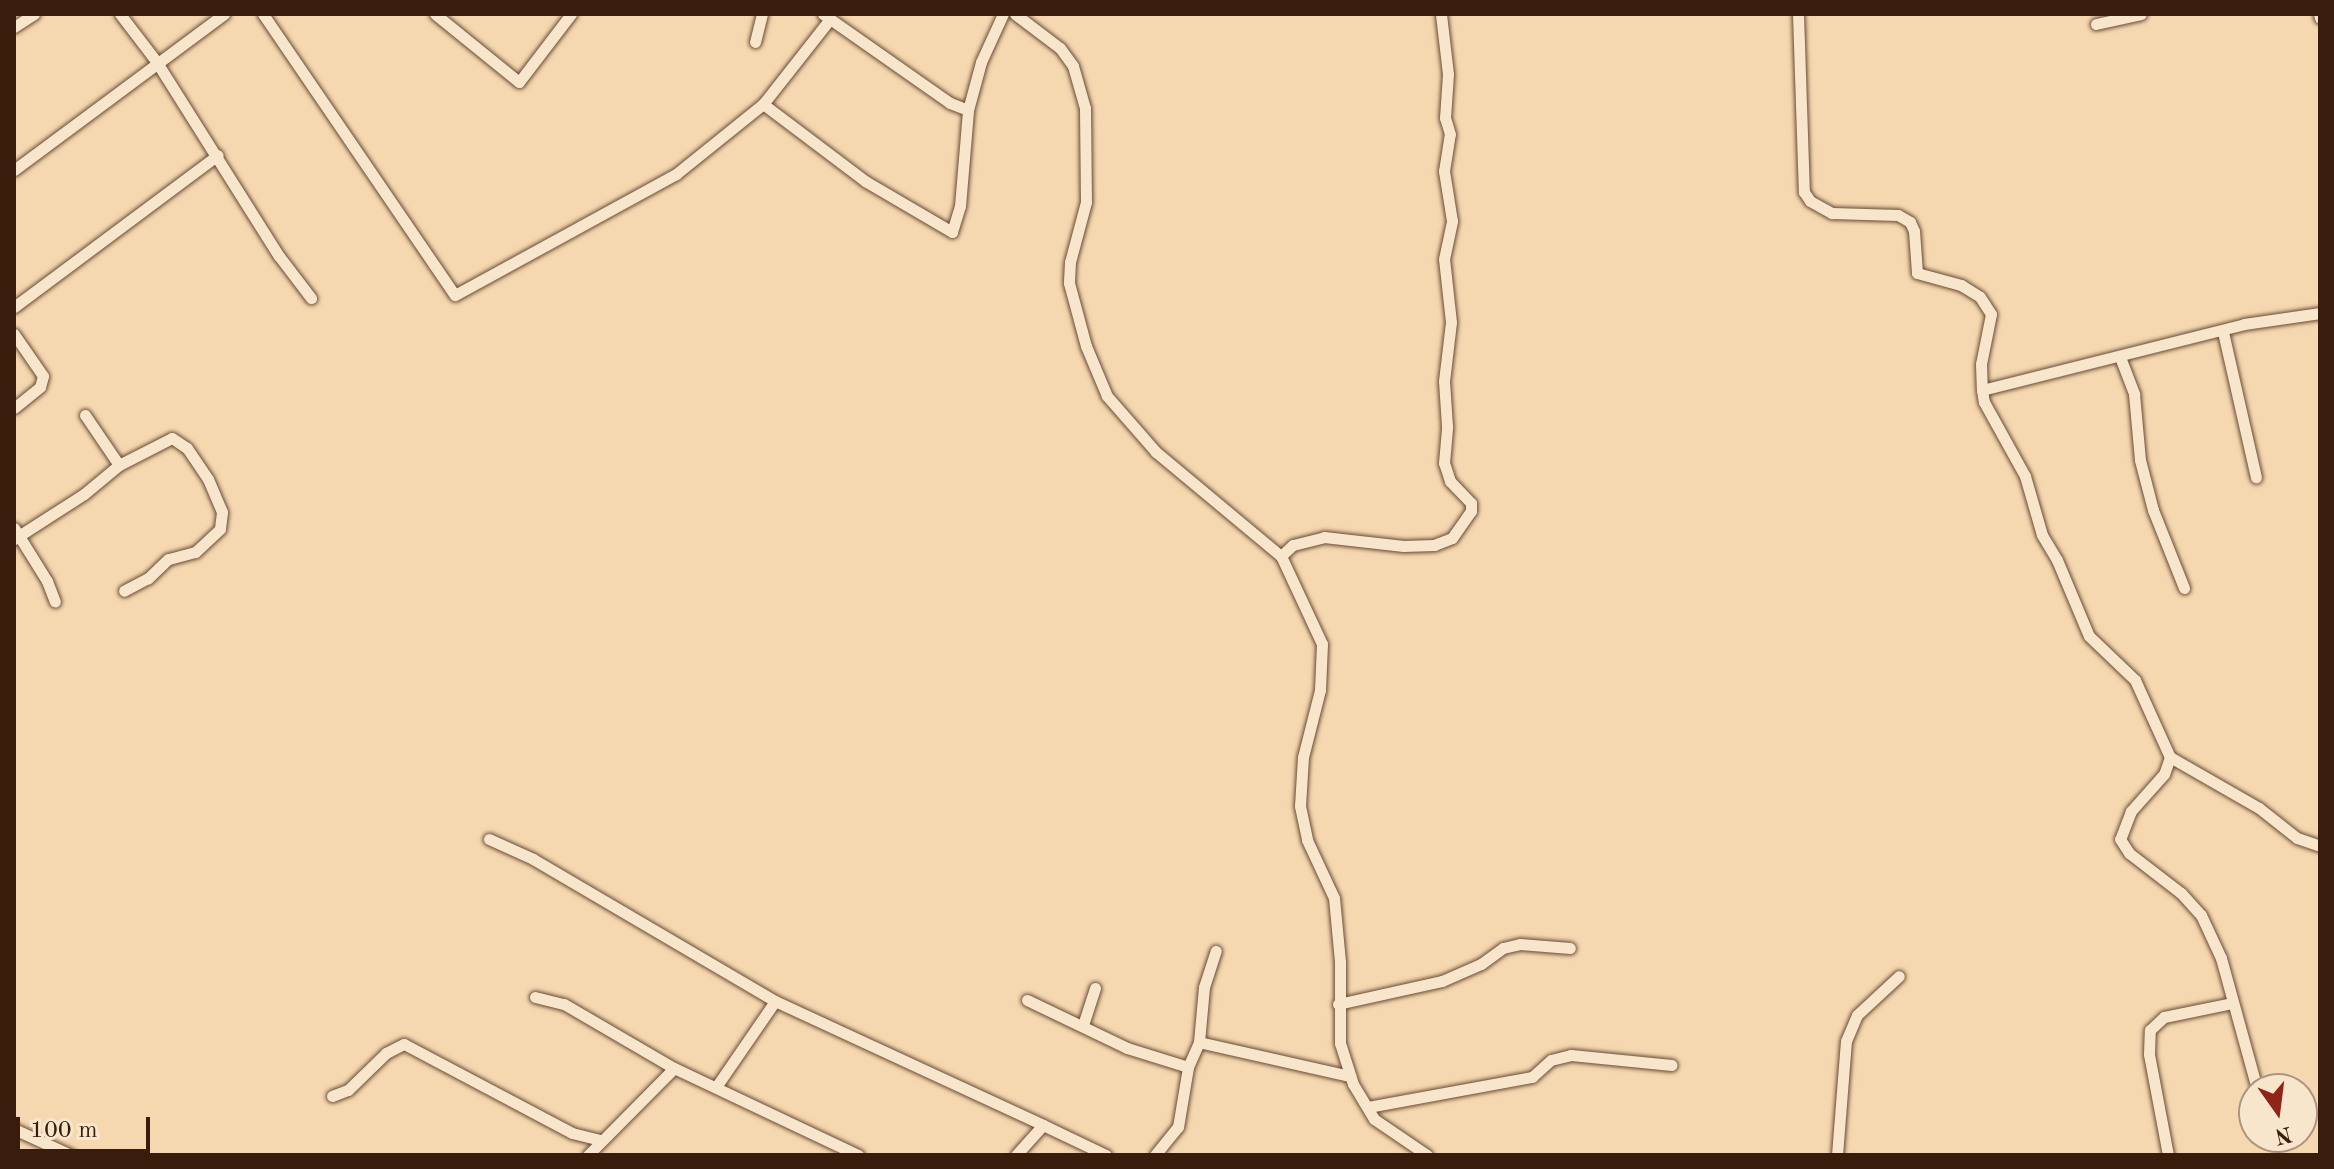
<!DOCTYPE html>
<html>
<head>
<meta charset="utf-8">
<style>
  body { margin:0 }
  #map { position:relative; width:2334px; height:1169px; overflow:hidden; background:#f5d8b0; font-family:"Old Standard TT",serif }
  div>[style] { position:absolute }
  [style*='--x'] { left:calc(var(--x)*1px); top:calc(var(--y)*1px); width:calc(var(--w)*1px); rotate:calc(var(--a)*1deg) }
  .roads { filter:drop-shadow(0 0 2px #694b35) drop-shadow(0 0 2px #694b35) }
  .minor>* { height:11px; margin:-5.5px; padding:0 5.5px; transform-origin:5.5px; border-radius:5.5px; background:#f8e6cc }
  span { translate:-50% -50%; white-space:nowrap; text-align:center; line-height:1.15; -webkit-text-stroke:6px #f8e6cc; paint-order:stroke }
  .frame { position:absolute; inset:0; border:16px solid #3a1c0c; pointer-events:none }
  .north { position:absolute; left:2238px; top:1073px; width:80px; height:80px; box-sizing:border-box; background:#f8e6cc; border:2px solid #ac957f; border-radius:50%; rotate:166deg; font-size:22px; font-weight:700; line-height:32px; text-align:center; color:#3a1c0c }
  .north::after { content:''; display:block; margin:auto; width:28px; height:36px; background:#8f2418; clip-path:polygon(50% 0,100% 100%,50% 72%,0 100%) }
  .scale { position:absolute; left:16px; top:1117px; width:134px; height:36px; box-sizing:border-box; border:4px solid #3a1c0c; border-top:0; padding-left:10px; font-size:24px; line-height:28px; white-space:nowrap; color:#3a1c0c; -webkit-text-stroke:6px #f8e6cc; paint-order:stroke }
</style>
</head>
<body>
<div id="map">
  <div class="roads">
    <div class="minor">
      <div style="--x:120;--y:14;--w:59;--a:52.5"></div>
      <div style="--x:156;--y:61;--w:231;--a:57.8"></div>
      <div style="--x:279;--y:256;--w:53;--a:52.7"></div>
      <div style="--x:263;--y:14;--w:340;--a:55.7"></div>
      <div style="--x:455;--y:295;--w:252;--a:-28.7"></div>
      <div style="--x:676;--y:174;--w:112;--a:-38.8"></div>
      <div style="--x:435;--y:14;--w:108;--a:39"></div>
      <div style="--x:519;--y:82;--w:86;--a:-52.6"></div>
      <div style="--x:823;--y:14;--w:155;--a:35"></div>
      <div style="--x:950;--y:103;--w:19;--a:21"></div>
      <div style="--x:1015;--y:14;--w:56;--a:37.1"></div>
      <div style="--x:1060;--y:48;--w:22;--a:54"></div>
      <div style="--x:1073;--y:66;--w:44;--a:74.1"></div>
      <div style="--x:1085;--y:108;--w:94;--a:89.4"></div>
      <div style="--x:1086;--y:202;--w:62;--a:104.9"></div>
      <div style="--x:1070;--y:262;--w:21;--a:93"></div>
      <div style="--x:1069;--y:283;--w:65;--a:74.9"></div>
      <div style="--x:1086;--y:346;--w:54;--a:67.2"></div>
      <div style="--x:1107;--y:396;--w:74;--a:48.8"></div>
      <div style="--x:1156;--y:452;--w:163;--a:39.8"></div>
      <div style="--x:1281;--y:556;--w:97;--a:65"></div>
      <div style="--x:1322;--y:644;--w:46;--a:92.5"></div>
      <div style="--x:1320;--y:690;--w:69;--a:104.2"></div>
      <div style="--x:1303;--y:757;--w:49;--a:93.5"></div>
      <div style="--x:1300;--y:806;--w:35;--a:78"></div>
      <div style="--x:1307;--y:840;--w:64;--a:65"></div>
      <div style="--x:1334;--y:898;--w:64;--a:84.6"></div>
      <div style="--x:1340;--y:962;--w:81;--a:90"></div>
      <div style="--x:1340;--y:1043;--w:43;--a:72.4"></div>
      <div style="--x:1353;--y:1084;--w:41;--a:59"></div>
      <div style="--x:1374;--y:1119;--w:64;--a:34.2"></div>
      <div style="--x:1798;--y:14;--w:178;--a:88.1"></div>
      <div style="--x:1804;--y:192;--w:11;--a:56"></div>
      <div style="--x:1810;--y:201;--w:25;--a:29"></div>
      <div style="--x:1832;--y:213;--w:66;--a:1.7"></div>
      <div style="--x:1898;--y:215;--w:14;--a:30"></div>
      <div style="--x:1910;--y:222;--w:10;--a:66"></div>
      <div style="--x:1914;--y:231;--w:42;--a:85.9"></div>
      <div style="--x:1917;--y:273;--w:46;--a:15.3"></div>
      <div style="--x:1961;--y:285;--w:22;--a:32"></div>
      <div style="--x:1980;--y:297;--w:20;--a:57"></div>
      <div style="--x:1991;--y:314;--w:51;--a:101.3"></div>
      <div style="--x:1981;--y:364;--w:26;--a:88"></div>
      <div style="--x:1982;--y:390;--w:270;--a:-14.1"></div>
      <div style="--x:2244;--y:324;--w:77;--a:-8.2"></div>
      <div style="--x:2319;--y:14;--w:4;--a:76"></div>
      <div style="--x:830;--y:19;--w:108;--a:128.2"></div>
      <div style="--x:763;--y:104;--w:128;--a:37"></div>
      <div style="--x:865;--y:181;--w:101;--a:30.4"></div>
      <div style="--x:952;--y:232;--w:27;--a:-73"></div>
      <div style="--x:960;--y:206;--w:96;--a:-85.2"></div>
      <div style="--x:968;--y:110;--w:50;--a:-74.8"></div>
      <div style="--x:981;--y:62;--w:53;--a:-65.4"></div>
      <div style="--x:2096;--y:24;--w:46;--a:-12.5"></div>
      <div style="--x:14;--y:27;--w:24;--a:-33"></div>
      <div style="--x:755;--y:42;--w:29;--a:-76"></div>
      <div style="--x:14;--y:170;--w:262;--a:-36.6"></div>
      <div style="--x:14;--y:307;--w:254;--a:-36.7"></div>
      <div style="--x:2223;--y:332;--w:149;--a:77.2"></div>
      <div style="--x:14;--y:334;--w:51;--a:55.4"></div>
      <div style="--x:43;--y:376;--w:11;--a:105"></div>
      <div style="--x:40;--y:387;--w:33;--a:141"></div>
      <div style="--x:2120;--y:357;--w:40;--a:69"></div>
      <div style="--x:2134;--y:394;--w:66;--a:84.8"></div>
      <div style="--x:2140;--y:460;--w:52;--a:75.4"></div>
      <div style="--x:2153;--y:510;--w:84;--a:68.3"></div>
      <div style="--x:1982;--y:390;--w:12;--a:81"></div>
      <div style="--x:1984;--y:402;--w:85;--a:61"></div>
      <div style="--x:2025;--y:476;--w:61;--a:73.9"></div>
      <div style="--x:2042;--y:535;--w:29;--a:59"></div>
      <div style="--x:2057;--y:560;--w:82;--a:67.2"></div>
      <div style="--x:2089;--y:636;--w:64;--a:43.7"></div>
      <div style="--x:2135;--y:680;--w:85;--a:65.6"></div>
      <div style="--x:2170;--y:757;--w:103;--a:29.8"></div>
      <div style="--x:2259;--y:808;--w:48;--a:38.3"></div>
      <div style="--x:2297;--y:838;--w:24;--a:19"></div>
      <div style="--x:85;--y:415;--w:60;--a:55.8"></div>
      <div style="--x:14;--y:528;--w:62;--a:58.1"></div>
      <div style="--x:47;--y:581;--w:22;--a:69"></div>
      <div style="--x:14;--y:539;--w:83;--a:-32.7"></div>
      <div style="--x:84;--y:494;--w:45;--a:-39.6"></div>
      <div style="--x:119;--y:465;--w:59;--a:-27"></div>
      <div style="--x:172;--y:438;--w:18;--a:34"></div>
      <div style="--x:187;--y:448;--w:37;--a:56"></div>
      <div style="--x:208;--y:479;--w:36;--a:67"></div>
      <div style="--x:222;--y:512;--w:17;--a:97"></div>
      <div style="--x:220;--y:529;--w:34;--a:137"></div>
      <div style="--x:195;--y:552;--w:28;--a:165"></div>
      <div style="--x:168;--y:559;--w:28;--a:136"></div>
      <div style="--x:148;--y:578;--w:27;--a:152"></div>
      <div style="--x:1281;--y:556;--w:16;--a:-43"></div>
      <div style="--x:1293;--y:545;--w:32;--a:-14"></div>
      <div style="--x:1324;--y:537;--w:80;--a:6.5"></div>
      <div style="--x:1403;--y:546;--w:31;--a:-2"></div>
      <div style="--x:1434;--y:545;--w:19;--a:-21"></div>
      <div style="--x:1452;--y:538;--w:33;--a:-55"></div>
      <div style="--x:1471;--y:511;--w:8;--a:-90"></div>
      <div style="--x:1471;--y:503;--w:30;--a:-134"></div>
      <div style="--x:1450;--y:481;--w:19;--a:-108"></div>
      <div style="--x:1444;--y:463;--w:37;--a:-85"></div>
      <div style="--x:1447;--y:426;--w:45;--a:-93.8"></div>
      <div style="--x:1444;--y:381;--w:59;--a:-83.2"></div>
      <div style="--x:1451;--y:322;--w:63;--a:-96.3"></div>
      <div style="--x:1444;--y:259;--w:39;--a:-78"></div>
      <div style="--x:1452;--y:221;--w:51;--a:-99.1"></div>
      <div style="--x:1444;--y:171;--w:37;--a:-81"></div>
      <div style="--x:1450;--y:134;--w:17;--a:-107"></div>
      <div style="--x:1445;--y:118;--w:44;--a:-86.1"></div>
      <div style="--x:1448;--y:74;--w:60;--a:-96.7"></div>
      <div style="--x:2170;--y:757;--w:18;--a:109"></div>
      <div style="--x:2164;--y:774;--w:50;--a:131.7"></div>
      <div style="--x:2131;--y:811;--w:30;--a:111"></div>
      <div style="--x:2120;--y:839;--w:17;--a:57"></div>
      <div style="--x:2129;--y:853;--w:66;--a:37.6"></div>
      <div style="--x:2181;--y:893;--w:30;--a:48"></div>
      <div style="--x:2201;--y:915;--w:47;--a:65.1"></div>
      <div style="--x:2221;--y:958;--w:136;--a:74.6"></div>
      <div style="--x:489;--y:839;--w:48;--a:24.4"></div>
      <div style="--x:533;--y:859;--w:281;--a:30.4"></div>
      <div style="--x:535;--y:997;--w:30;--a:14"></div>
      <div style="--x:564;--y:1004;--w:127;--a:30.2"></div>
      <div style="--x:1027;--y:1000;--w:111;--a:25.6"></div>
      <div style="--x:1127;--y:1048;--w:64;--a:17.3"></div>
      <div style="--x:1338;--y:1004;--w:107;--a:-12.5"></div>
      <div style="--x:1442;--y:981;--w:43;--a:-23.6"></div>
      <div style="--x:1481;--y:964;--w:27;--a:-36"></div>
      <div style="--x:1503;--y:948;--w:17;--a:-13"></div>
      <div style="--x:1520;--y:944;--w:50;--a:4.6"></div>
      <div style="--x:1083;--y:1025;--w:39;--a:-72"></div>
      <div style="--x:1199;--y:1042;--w:55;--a:-84.8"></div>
      <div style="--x:1204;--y:987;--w:38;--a:-72"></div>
      <div style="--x:716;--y:1087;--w:104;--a:-55.5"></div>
      <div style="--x:775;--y:1001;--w:295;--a:24.8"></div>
      <div style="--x:1043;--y:1125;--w:40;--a:132"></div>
      <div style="--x:332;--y:1096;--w:17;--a:-21"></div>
      <div style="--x:348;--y:1090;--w:53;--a:-44.2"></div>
      <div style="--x:386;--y:1053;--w:20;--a:-27"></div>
      <div style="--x:404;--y:1044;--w:190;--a:27.9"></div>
      <div style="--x:572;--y:1133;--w:30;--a:14"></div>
      <div style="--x:1368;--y:1107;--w:167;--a:-10.4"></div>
      <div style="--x:1532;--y:1077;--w:25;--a:-42"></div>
      <div style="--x:1551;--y:1060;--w:21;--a:-14"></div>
      <div style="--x:1571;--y:1055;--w:101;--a:5.7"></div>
      <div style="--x:1043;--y:1125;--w:70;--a:25.5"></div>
      <div style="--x:14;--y:1129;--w:63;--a:24.5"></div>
      <div style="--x:588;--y:1155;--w:122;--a:-45.3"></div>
      <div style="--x:674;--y:1068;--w:204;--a:25.3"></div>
      <div style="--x:1155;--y:1155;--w:36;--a:-51"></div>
      <div style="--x:1178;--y:1127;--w:61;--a:-80.5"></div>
      <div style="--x:1188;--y:1067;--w:27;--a:-66"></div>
      <div style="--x:1199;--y:1042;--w:155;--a:12.7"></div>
      <div style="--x:1837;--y:1155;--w:114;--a:-85.5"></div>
      <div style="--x:1846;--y:1041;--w:28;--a:-67"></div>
      <div style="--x:1857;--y:1015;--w:57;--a:-42.9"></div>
      <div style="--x:2168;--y:1155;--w:103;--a:-100.7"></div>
      <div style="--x:2149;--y:1054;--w:24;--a:-88"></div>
      <div style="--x:2150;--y:1030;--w:19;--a:-43"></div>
      <div style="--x:2164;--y:1017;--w:69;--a:-11.6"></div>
    </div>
  </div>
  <div class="frame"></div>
  <div class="north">N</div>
  <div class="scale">100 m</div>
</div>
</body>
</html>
